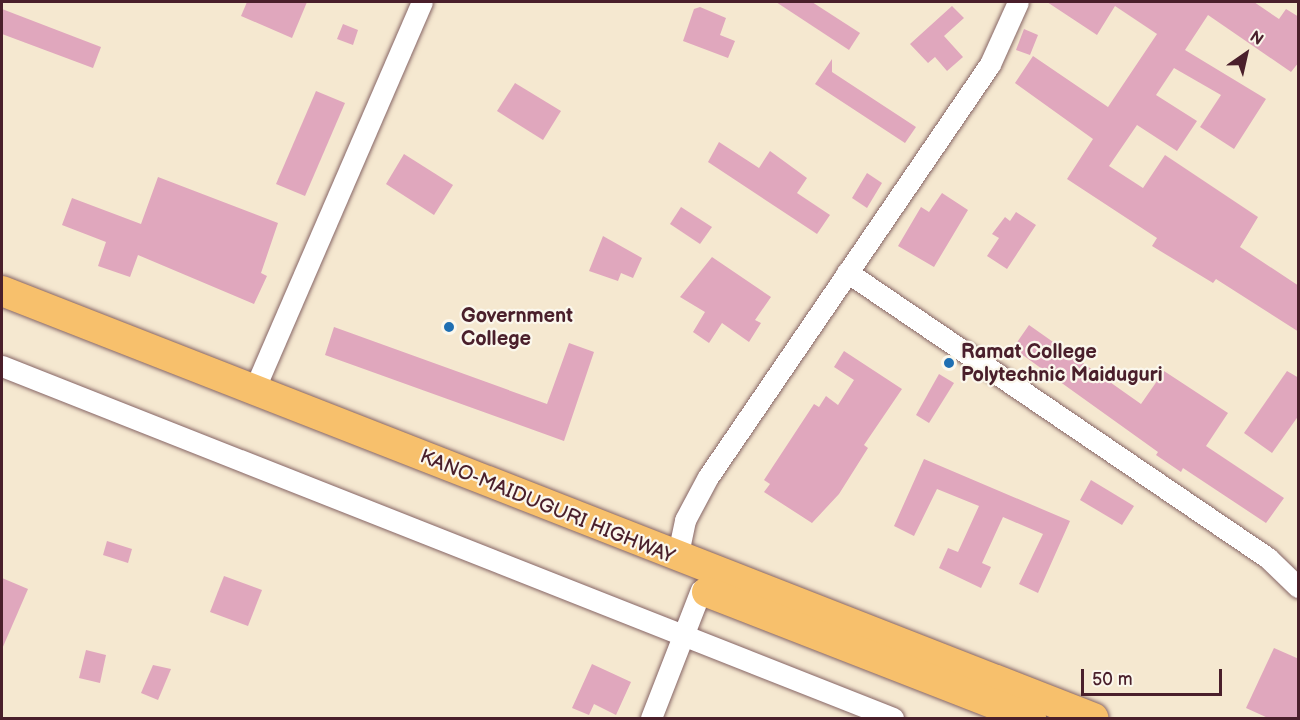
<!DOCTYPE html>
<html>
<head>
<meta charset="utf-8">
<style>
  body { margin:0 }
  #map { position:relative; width:1300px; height:720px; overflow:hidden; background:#f5e8d0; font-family:"Balsamiq Sans",sans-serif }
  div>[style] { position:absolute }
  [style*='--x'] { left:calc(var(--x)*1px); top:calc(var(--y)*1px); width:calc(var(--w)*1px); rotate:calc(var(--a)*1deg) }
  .building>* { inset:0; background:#e0a7bd }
  .roads { filter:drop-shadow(0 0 2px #866565) drop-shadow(0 0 2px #866565) }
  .minor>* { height:21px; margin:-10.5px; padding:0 10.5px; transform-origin:10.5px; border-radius:10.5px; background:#fff }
  .highway>* { height:30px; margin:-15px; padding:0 15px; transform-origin:15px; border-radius:15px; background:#f7c06c }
  .dots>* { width:16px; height:16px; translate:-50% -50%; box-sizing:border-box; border:3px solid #fbf7ec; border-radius:50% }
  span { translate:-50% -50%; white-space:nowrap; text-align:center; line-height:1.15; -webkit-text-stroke:4.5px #fbf7ec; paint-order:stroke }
  .poi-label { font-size:20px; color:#4a1f2b; font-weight:700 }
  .left { translate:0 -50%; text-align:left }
  .street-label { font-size:20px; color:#4a1f2b }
  .frame { position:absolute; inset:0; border:3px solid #4a1f2b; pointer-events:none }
  .north { position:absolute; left:1216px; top:24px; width:60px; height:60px; -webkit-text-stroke:4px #fbf7ec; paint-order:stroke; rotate:34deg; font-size:16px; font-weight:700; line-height:24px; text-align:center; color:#4a1f2b }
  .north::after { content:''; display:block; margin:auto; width:21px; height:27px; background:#4a1f2b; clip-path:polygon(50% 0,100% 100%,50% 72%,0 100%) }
  .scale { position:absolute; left:1081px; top:669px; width:141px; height:27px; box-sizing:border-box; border:3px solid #4a1f2b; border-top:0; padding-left:8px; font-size:18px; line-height:21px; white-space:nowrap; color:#4a1f2b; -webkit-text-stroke:4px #fbf7ec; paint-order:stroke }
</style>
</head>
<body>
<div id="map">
  <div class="building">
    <div style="clip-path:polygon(247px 2px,307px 2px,292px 38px,241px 16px)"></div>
    <div style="clip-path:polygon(776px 2px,812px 2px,860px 33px,849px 50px)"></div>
    <div style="clip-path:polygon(1047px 2px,1254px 2px,1279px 19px,1286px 9px,1299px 17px,1299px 62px,1291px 72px,1208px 15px,1185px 50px,1266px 99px,1234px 149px,1200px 127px,1221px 95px,1174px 68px,1156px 95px,1197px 121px,1177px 151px,1137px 125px,1109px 166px,1143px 188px,1165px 155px,1258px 217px,1240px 247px,1299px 286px,1299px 332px,1216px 279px,1213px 283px,1152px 246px,1157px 238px,1067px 179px,1093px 139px,1015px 83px,1033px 56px,1108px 107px,1157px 34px,1115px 6px,1097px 35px)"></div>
    <div style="clip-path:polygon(952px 6px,964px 18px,944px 36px,963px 57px,947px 71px,935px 57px,928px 63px,910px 44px)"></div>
    <div style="clip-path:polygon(700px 7px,726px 18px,720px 35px,735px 41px,728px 58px,683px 41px,694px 9px)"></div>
    <div style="clip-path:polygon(2px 9px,101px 47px,93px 68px,2px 34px)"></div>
    <div style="clip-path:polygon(343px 24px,358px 30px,353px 45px,337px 39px)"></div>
    <div style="clip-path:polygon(1024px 29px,1038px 35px,1030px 55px,1016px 50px)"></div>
    <div style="clip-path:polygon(832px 59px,832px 72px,916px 127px,905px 143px,815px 84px)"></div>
    <div style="clip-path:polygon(515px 83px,561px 111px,543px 140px,497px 111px)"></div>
    <div style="clip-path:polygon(316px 91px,345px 103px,305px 196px,276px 184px)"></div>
    <div style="clip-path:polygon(719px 142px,759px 168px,770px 151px,807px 178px,797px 193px,830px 215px,817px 234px,708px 162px)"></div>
    <div style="clip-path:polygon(404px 154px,453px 185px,434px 215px,386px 184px)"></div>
    <div style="clip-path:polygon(867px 173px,882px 183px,867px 208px,852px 198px)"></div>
    <div style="clip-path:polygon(158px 177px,278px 223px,261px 273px,267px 276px,254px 304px,138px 255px,130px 277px,98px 266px,106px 242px,62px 225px,72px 198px,141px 224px)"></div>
    <div style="clip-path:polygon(942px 193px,968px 210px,934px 267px,898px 246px,921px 207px,929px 212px)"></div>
    <div style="clip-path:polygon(681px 207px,712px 227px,700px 244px,670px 224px)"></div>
    <div style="clip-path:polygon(1016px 212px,1036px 225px,1007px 269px,987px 256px,999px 238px,992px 234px,1005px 217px,1010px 221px)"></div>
    <div style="clip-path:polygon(603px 236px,642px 258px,633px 278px,621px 273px,618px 281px,589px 271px)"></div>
    <div style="clip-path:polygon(712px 257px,771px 297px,755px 320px,761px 323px,749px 342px,722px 323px,709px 343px,693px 332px,705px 312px,680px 297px)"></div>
    <div style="clip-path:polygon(1029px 325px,1141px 404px,1164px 371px,1228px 413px,1206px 446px,1284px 498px,1266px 523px,1183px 468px,1181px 472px,1156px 455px,1158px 452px,1013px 348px)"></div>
    <div style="clip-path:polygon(334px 327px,547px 404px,569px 343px,594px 352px,564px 441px,325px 355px)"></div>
    <div style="clip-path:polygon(844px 351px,902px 389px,864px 445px,868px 448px,839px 494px,812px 523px,764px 492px,770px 484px,764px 480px,814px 404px,819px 407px,826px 396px,838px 405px,854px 380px,834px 367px)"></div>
    <div style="clip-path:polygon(1287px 371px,1299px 378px,1299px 415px,1272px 453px,1244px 433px)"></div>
    <div style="clip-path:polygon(939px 374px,954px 383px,929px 423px,916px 415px)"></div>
    <div style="clip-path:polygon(924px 459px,1070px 521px,1038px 593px,1019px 584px,1043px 534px,1003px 517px,982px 563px,991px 567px,981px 588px,939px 568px,948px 548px,958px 552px,979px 506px,937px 489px,914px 536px,894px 526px)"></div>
    <div style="clip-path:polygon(1091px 480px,1134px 506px,1122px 525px,1080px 500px)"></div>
    <div style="clip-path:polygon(107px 541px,132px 549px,128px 563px,103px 555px)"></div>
    <div style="clip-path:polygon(224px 576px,262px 590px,248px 626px,210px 612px)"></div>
    <div style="clip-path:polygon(2px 578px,28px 589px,2px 649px)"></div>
    <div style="clip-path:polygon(1274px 648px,1299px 659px,1299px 718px,1268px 718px,1246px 708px)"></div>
    <div style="clip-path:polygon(86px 650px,106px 655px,100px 683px,79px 678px)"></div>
    <div style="clip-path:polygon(592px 664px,631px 682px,616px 715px,594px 704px,589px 715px,572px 708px)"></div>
    <div style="clip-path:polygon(153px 665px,171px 669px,158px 700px,141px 693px)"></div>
  </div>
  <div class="roads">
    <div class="minor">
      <div style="--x:847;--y:272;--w:509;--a:34.19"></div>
      <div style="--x:1268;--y:558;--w:42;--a:44"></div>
      <div style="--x:2;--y:366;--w:958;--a:21.56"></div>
      <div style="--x:254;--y:390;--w:423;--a:-66.6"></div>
      <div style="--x:677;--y:558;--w:39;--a:-78"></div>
      <div style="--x:685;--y:520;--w:49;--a:-61.9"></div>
      <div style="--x:708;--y:477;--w:500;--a:-55.67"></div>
      <div style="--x:990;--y:64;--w:68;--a:-65.7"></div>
      <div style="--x:651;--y:718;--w:137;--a:-68.7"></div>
    </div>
    <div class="highway">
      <div style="--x:2;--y:291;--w:1172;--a:21.37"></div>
      <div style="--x:707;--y:592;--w:348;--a:21.3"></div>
    </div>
  </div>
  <div class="dots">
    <div style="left:449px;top:327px;background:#1f6fb2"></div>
    <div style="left:949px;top:363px;background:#1f6fb2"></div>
  </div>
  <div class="poi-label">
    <span class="left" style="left:461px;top:328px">Government<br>College</span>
    <span class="left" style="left:961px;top:364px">Ramat College<br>Polytechnic Maiduguri</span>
  </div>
  <div class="street-label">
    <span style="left:547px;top:507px;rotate:22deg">KANO-MAIDUGURI HIGHWAY</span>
  </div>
  <div class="frame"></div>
  <div class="north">N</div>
  <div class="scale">50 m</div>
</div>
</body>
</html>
